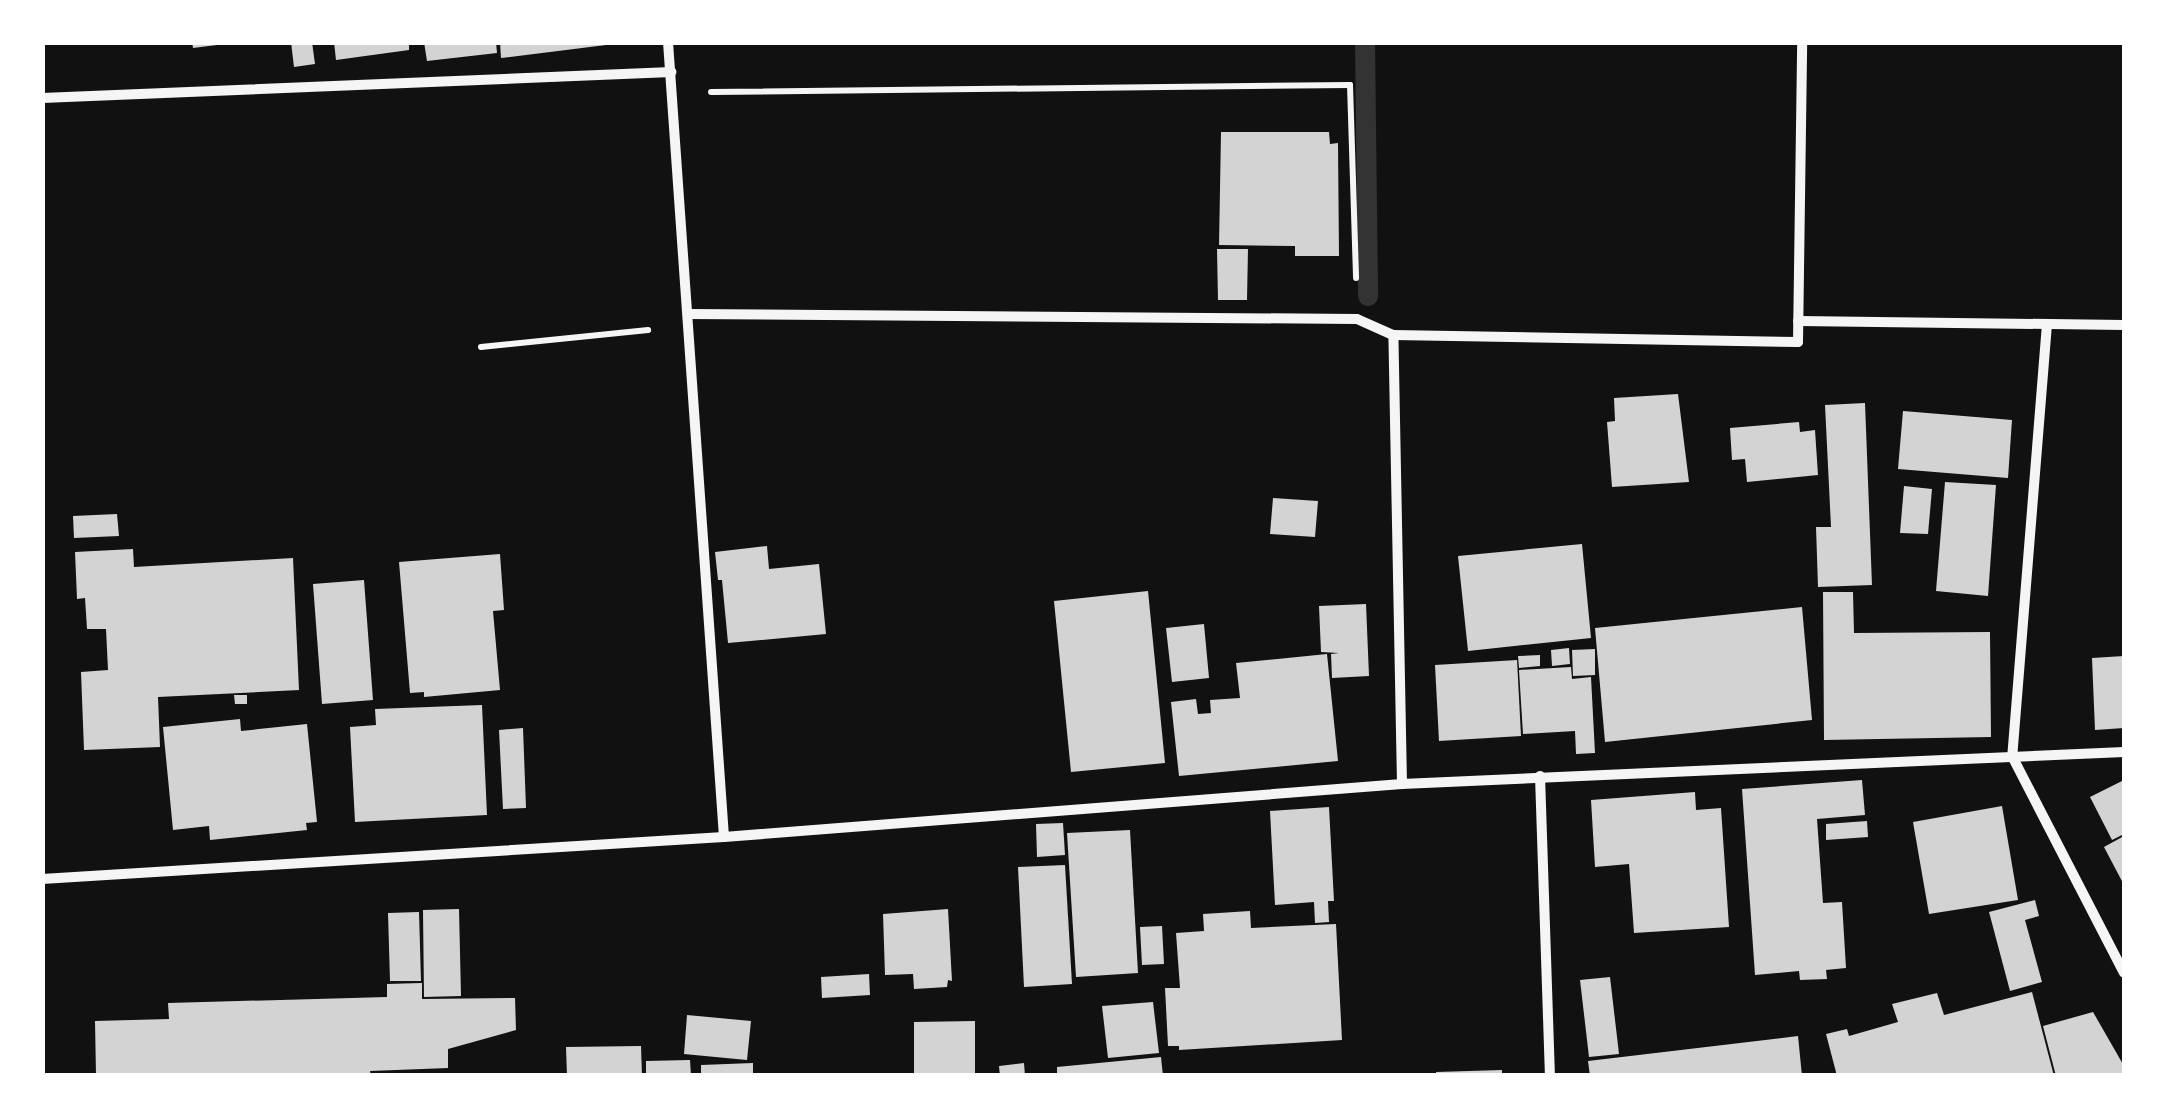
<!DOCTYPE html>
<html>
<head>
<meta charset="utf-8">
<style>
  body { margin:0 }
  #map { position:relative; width:2167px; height:1118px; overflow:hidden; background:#111; font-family:Manrope,sans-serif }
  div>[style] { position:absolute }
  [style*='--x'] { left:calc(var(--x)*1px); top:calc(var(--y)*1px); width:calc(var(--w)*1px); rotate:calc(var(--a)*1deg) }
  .stream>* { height:20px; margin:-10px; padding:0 10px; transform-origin:10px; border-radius:10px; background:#333 }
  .building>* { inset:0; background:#d3d3d3 }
  .path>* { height:6px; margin:-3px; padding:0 3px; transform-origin:3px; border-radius:3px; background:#f5f5f5 }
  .minor>* { height:10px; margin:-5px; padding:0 5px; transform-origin:5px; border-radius:5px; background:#f5f5f5 }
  span { translate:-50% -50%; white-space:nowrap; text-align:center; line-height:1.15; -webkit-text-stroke:10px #fff; paint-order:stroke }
  .frame { position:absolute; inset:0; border:45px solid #fff; pointer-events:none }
</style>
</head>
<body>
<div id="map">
  <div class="stream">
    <div style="--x:1365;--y:42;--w:254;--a:89.3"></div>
  </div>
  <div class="building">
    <div style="clip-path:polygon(192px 42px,216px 42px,217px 45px,193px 48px)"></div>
    <div style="clip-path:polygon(291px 42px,312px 42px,315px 64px,294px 67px)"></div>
    <div style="clip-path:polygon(334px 42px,409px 42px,409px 50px,336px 60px)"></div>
    <div style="clip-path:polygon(424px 42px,496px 42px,497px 53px,427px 61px)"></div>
    <div style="clip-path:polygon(500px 42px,606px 42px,606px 45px,501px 58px)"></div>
    <div style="clip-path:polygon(1221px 132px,1329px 132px,1330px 144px,1338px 143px,1339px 256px,1295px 256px,1295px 246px,1219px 245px)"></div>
    <div style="clip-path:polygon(1217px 249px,1248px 249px,1247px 300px,1218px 300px)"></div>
    <div style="clip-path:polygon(1678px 394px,1689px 482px,1612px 487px,1607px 422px,1615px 421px,1614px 398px)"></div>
    <div style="clip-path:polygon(1865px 403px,1872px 585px,1818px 587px,1816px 527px,1831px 527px,1825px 405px)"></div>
    <div style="clip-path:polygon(1903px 411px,2012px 420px,2008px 478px,1898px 469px)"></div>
    <div style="clip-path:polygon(1799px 422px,1800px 432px,1815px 430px,1818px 475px,1747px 482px,1745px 459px,1732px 460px,1730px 428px)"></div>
    <div style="clip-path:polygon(1945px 482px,1996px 485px,1988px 596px,1936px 591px)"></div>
    <div style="clip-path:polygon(1904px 486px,1932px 489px,1928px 534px,1900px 533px)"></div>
    <div style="clip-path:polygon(1273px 498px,1318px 501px,1315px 537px,1270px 534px)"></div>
    <div style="clip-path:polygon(117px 514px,119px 536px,74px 538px,73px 516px)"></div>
    <div style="clip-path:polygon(1582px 544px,1591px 638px,1468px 651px,1458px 556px)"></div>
    <div style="clip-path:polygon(767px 546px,769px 569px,819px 564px,826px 634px,728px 643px,722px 580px,718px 580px,715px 552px)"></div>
    <div style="clip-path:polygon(133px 549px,134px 567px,293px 558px,299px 690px,158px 697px,160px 747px,84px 750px,81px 672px,108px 670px,106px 629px,87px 629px,85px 598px,77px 599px,75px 552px)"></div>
    <div style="clip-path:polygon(500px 554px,504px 610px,493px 611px,500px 690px,424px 697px,424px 692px,410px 693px,399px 562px)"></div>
    <div style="clip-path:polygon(364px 580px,373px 700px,322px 704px,313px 584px)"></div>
    <div style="clip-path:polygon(1148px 591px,1165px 763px,1071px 772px,1054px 601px)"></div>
    <div style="clip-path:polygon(1823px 592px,1853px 592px,1854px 633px,1990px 632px,1991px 737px,1824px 740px)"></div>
    <div style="clip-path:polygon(1366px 604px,1369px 676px,1332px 678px,1331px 654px,1339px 653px,1321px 652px,1319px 606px)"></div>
    <div style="clip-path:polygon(1802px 607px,1812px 720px,1605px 742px,1595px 628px)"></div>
    <div style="clip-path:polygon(1204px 624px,1209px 678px,1172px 682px,1166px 628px)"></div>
    <div style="clip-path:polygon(1569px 648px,1570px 664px,1552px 666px,1551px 650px)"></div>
    <div style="clip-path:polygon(1595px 649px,1595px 675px,1573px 676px,1572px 650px)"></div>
    <div style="clip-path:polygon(1327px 654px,1338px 761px,1179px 776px,1171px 702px,1196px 699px,1198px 714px,1211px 713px,1210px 700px,1240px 698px,1236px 663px)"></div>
    <div style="clip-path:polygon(1540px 655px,1540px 666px,1519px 668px,1518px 656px)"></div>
    <div style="clip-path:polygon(2124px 656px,2124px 728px,2095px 730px,2092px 658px)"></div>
    <div style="clip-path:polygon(1517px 660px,1521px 736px,1439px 741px,1435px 665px)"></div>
    <div style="clip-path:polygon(1571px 667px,1572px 679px,1591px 677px,1595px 753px,1576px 754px,1575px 731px,1523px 734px,1519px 670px)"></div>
    <div style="clip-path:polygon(234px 695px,247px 695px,247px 704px,235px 704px)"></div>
    <div style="clip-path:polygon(482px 705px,487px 815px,355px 822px,350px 727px,376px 725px,375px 709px)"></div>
    <div style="clip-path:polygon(240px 719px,241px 731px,307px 724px,317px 822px,306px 823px,307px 830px,210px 840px,209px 826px,173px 830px,163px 727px)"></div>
    <div style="clip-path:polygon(523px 728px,526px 808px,503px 809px,499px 730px)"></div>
    <div style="clip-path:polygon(1862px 780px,1865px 815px,1817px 819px,1823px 903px,1842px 902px,1846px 968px,1826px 970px,1827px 979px,1800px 980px,1799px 971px,1755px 975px,1742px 789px)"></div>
    <div style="clip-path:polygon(2124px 780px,2124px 834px,2112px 840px,2090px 797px)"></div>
    <div style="clip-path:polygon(1695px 792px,1696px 810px,1721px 808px,1729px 927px,1634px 933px,1629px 864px,1595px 867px,1591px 800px)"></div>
    <div style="clip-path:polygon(2002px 806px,2018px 900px,1929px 914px,1913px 822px)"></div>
    <div style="clip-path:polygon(1329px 807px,1334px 901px,1328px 901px,1329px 922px,1315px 923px,1314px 902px,1275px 905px,1270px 811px)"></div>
    <div style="clip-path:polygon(1867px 821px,1868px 837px,1826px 840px,1826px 824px)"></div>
    <div style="clip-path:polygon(1063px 823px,1065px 855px,1037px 857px,1036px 824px)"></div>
    <div style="clip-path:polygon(1130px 830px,1138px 973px,1076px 977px,1067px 833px)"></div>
    <div style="clip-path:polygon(2124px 836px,2124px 885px,2104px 847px)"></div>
    <div style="clip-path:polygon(1065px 865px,1072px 984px,1024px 987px,1018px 867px)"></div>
    <div style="clip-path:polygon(2035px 900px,2039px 916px,2025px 920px,2042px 982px,2010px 991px,1989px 912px)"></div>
    <div style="clip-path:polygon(459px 909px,461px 996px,424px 997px,423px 910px)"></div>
    <div style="clip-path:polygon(948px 909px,952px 981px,948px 980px,947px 987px,914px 989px,913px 974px,885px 975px,883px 914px)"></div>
    <div style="clip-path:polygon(1250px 911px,1251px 928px,1336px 924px,1342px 1040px,1179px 1050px,1179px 1046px,1168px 1046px,1165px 988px,1180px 988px,1176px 933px,1204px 931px,1203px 914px)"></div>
    <div style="clip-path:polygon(419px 912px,421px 981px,390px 981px,388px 913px)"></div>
    <div style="clip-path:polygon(1162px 926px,1164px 964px,1142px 965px,1140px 927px)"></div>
    <div style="clip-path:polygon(869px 974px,870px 995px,822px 998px,821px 977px)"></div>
    <div style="clip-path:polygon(1610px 977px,1619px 1054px,1589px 1057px,1580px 980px)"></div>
    <div style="clip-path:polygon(422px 983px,422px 999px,515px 998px,516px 1030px,448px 1049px,448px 1068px,370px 1071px,371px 1076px,96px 1076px,95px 1021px,169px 1019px,168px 1003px,387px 997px,387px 984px)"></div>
    <div style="clip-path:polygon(2032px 992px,2054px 1076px,1837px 1076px,1826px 1034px,1847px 1029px,1849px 1036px,1898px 1022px,1892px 1004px,1937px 993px,1944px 1015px)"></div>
    <div style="clip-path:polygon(1153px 1002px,1159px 1053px,1108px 1058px,1102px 1006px)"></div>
    <div style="clip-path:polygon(2093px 1012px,2124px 1066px,2124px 1076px,2056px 1076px,2043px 1026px)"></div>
    <div style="clip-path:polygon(687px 1015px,751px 1021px,747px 1060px,684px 1054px)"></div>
    <div style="clip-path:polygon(975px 1021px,975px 1076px,914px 1076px,914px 1022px)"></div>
    <div style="clip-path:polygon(1798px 1036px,1802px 1076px,1590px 1076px,1588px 1061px)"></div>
    <div style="clip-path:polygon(641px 1046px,642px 1076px,567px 1076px,566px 1047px)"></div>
    <div style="clip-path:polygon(1161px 1057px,1163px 1076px,1057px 1076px,1057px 1067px)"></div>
    <div style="clip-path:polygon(690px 1060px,691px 1076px,646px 1076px,646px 1061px)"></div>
    <div style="clip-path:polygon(753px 1063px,753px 1076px,701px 1076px,701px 1065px)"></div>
    <div style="clip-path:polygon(1024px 1063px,1025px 1076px,1000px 1076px,999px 1066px)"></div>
    <div style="clip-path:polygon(1502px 1070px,1502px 1076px,1436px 1076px,1436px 1072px)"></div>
  </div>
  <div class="path">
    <div style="--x:711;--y:92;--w:639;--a:-0.63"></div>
    <div style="--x:1350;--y:85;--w:193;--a:88.2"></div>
    <div style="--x:481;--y:347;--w:168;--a:-5.8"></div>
  </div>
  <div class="minor">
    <div style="--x:668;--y:42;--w:797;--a:85.97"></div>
    <div style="--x:42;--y:98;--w:630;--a:-2.37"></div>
    <div style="--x:688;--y:314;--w:669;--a:0.43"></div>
    <div style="--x:1357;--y:319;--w:39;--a:24"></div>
    <div style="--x:1798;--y:321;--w:326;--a:0.7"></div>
    <div style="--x:2047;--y:324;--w:433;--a:94.6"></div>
    <div style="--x:2012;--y:756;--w:244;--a:62.7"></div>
    <div style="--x:1540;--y:776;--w:300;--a:88.1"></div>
    <div style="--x:1402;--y:784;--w:449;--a:-91.1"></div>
    <div style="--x:1393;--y:335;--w:405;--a:1"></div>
    <div style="--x:1798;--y:342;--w:300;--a:-89.2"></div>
    <div style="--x:42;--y:879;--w:683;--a:-3.52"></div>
    <div style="--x:724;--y:837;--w:680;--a:-4.47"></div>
    <div style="--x:1402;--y:784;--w:723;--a:-2.54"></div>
  </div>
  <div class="frame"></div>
</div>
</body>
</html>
